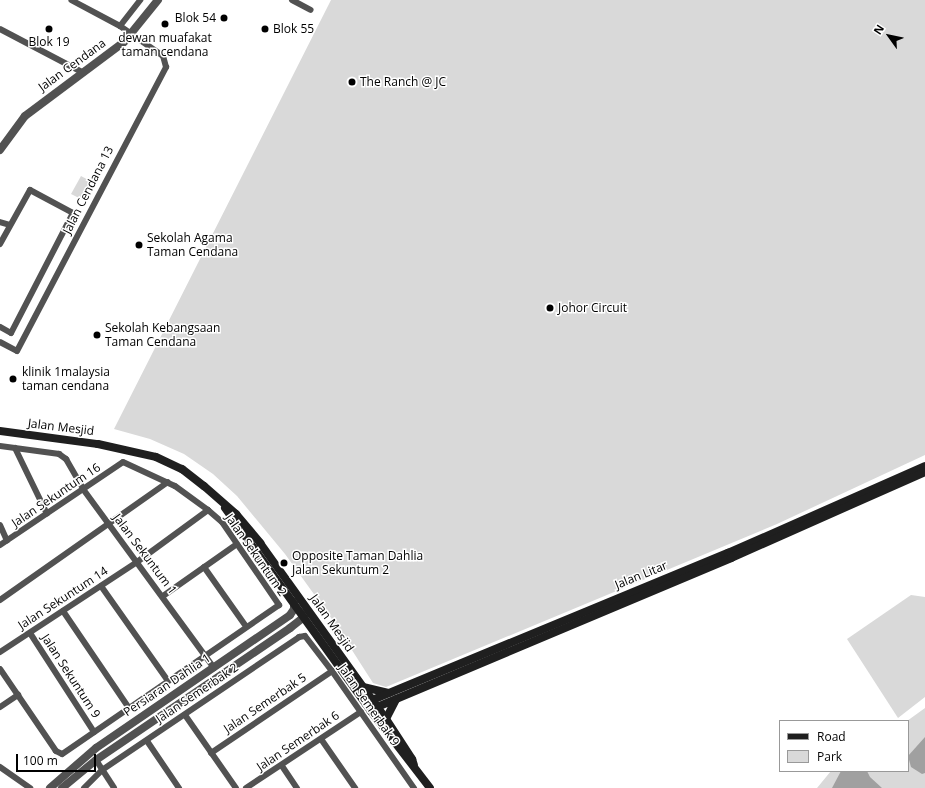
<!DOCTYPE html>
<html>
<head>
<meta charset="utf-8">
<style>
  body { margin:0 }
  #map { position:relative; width:925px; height:788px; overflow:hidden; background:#fff; font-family:"Open Sans",sans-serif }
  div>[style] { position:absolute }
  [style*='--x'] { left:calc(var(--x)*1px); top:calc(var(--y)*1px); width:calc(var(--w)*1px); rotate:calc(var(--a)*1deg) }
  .green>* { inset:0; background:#d9d9d9 }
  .water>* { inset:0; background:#a0a0a0 }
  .minor>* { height:6px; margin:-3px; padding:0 3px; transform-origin:3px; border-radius:3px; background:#525252 }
  .tertiary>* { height:8px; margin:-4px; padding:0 4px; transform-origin:4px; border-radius:4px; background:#525252 }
  .secondary>* { height:8px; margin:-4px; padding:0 4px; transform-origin:4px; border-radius:4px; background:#1f1f1f }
  .dots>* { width:11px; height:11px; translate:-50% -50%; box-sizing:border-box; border:2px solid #fff; border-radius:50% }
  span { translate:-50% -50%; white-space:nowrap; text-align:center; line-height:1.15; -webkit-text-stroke:3px #fff; paint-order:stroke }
  .poi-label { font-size:12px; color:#000 }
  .right { translate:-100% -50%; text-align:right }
  .left { translate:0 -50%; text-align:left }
  .street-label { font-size:12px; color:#000 }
  .legend { position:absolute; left:779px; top:720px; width:130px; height:52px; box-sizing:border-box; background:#fff; border:1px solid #999; margin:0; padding:5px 7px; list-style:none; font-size:12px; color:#000 }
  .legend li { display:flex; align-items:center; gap:8px; height:20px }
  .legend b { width:20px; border:1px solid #999 }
  .north { position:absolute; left:869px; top:16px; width:40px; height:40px; -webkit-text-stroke:3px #fff; paint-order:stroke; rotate:303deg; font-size:11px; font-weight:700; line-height:16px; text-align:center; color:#000 }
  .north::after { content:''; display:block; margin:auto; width:14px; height:18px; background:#000; clip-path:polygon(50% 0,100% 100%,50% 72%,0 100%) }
  .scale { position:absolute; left:16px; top:754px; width:80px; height:18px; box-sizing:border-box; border:2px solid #000; border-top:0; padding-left:5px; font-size:12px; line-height:14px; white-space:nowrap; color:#000; -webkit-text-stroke:3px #fff; paint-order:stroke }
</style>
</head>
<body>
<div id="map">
  <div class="green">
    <div style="clip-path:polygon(331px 0,925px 0,925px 455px,777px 524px,386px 687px,373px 683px,334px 622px,285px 554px,237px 496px,213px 474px,184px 454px,150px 439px,114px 429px)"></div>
    <div style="clip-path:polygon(81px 176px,92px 182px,83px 200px,71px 194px)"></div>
    <div style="clip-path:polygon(911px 595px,925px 597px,925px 697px,898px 718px,847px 639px)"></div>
    <div style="clip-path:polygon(925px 708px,925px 788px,817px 788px,831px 771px,908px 771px,907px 721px)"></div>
  </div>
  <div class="water">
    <div style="clip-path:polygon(925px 737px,925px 773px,922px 774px,911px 767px,908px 756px)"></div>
    <div style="clip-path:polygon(841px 771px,867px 771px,870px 777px,882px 788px,832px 788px)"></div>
  </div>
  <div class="minor">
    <div style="--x:292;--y:0;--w:21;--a:28"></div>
    <div style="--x:120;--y:26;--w:33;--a:-52"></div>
    <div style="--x:0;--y:29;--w:93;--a:27.7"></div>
    <div style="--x:0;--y:222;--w:10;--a:17"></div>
    <div style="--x:0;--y:244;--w:62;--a:-60.9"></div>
    <div style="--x:30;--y:190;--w:49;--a:28.1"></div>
    <div style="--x:73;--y:213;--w:135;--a:117.3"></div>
    <div style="--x:11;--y:333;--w:13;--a:-151"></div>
    <div style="--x:0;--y:342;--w:19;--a:28"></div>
    <div style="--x:17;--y:351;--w:321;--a:-62.3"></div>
    <div style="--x:166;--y:67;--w:11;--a:-105"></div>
    <div style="--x:163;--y:56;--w:52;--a:-145.1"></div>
    <div style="--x:120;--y:26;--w:55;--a:-152"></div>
    <div style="--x:0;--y:446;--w:60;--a:7.7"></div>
    <div style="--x:59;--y:454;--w:9;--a:36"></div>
    <div style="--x:66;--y:459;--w:34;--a:60"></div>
    <div style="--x:83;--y:489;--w:222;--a:53.8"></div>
    <div style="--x:15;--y:448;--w:73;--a:64.1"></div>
    <div style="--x:0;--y:525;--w:17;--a:66"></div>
    <div style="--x:0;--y:545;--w:148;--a:-34"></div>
    <div style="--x:123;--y:462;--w:57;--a:24.8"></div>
    <div style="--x:175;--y:486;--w:41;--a:36"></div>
    <div style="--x:208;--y:510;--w:18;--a:41"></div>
    <div style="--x:222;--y:522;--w:101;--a:55.5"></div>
    <div style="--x:279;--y:605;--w:263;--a:145.5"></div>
    <div style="--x:62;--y:754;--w:7;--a:-153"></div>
    <div style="--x:56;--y:751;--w:99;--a:-124.3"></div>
    <div style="--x:204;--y:567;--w:71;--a:54.7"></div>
    <div style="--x:101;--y:586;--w:116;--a:54.8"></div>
    <div style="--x:163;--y:596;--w:90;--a:-35.1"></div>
    <div style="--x:0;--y:600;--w:205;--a:-35.1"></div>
    <div style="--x:63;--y:611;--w:117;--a:55.8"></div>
    <div style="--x:30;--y:633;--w:118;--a:57.1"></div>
    <div style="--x:0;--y:652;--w:164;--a:-33.3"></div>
    <div style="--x:137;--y:562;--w:88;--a:-36.2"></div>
    <div style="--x:0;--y:707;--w:22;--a:-34"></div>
    <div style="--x:185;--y:715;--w:89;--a:55.1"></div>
    <div style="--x:321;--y:739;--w:60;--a:55.2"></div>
    <div style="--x:147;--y:741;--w:57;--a:55.8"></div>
    <div style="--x:211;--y:753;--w:146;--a:-34.1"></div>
    <div style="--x:96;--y:760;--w:33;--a:57"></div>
    <div style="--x:282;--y:766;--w:27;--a:56"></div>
    <div style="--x:0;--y:767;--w:37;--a:35"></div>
    <div style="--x:84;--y:788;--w:25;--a:-45"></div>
    <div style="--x:102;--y:770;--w:238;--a:-34"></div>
    <div style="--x:299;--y:637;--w:6;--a:-9"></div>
    <div style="--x:305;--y:636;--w:44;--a:52.4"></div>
    <div style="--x:332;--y:671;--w:143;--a:55"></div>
    <div style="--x:246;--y:788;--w:138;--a:-33.5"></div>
  </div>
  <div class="tertiary">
    <div style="--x:0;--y:150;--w:42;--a:-53.7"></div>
    <div style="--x:25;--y:116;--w:124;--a:-36.8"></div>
    <div style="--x:124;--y:42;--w:54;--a:-51"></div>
    <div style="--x:50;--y:788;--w:61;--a:-41"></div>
    <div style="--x:96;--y:748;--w:235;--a:-34.4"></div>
    <div style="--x:290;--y:615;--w:7;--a:-56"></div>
    <div style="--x:294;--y:609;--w:7;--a:-90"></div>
    <div style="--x:62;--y:788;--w:44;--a:-39.5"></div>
    <div style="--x:96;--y:760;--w:235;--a:-34.2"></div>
    <div style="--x:290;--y:628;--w:18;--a:-38"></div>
    <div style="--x:304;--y:617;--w:6;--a:-72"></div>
  </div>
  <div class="secondary">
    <div style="--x:0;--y:431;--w:99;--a:7.6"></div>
    <div style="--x:98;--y:444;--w:59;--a:12.6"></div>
    <div style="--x:156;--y:457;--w:29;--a:25"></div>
    <div style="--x:182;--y:469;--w:28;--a:38"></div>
    <div style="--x:204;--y:486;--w:43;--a:41.2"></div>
    <div style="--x:236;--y:514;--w:38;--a:50"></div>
    <div style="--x:260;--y:543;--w:216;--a:54.4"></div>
    <div style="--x:386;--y:719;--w:48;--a:57"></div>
    <div style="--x:412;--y:759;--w:6;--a:72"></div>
    <div style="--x:225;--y:508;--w:249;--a:54.3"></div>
    <div style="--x:370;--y:710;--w:98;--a:52.4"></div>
    <div style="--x:363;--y:687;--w:26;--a:13"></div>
    <div style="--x:365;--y:703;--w:393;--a:-22.5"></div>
    <div style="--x:728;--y:553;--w:215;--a:-23.8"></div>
    <div style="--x:370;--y:710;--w:392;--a:-22.8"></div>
    <div style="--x:731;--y:558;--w:212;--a:-23.9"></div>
    <div style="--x:386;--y:719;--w:22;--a:-63"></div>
  </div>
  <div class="dots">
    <div style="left:224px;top:18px;background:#000"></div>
    <div style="left:165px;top:24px;background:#000"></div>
    <div style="left:49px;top:29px;background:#000"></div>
    <div style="left:265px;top:29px;background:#000"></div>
    <div style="left:352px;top:82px;background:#000"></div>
    <div style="left:139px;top:245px;background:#000"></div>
    <div style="left:550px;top:308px;background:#000"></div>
    <div style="left:97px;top:335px;background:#000"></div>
    <div style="left:13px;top:379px;background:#000"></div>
    <div style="left:284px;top:563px;background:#000"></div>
  </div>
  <div class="poi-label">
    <span class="right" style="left:216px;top:18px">Blok 54</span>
    <span class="left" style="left:273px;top:29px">Blok 55</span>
    <span style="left:165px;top:45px">dewan muafakat<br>taman cendana</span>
    <span style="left:49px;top:42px">Blok 19</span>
    <span class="left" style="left:360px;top:82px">The Ranch @ JC</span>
    <span class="left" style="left:147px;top:245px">Sekolah Agama<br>Taman Cendana</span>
    <span class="left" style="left:558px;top:308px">Johor Circuit</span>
    <span class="left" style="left:105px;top:335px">Sekolah Kebangsaan<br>Taman Cendana</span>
    <span class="left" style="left:22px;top:379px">klinik 1malaysia<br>taman cendana</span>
    <span class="left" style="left:292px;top:563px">Opposite Taman Dahlia<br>Jalan Sekuntum 2</span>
  </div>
  <div class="street-label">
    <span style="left:72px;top:65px;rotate:-36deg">Jalan Cendana</span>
    <span style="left:88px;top:190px;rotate:-63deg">Jalan Cendana 13</span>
    <span style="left:61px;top:427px;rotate:7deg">Jalan Mesjid</span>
    <span style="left:56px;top:495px;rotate:-34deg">Jalan Sekuntum 16</span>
    <span style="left:145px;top:554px;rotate:53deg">Jalan Sekuntum 1</span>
    <span style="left:256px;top:555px;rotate:55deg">Jalan Sekuntum 2</span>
    <span style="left:641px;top:575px;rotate:-22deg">Jalan Litar</span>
    <span style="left:63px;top:598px;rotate:-33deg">Jalan Sekuntum 14</span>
    <span style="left:332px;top:623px;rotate:55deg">Jalan Mesjid</span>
    <span style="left:71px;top:676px;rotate:57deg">Jalan Sekuntum 9</span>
    <span style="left:167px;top:685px;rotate:-34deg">Persiaran Dahlia 1</span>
    <span style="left:197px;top:693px;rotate:-34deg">Jalan Semerbak 2</span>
    <span style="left:265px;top:703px;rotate:-34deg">Jalan Semerbak 5</span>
    <span style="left:369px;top:705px;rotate:55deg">Jalan Semerbak 9</span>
    <span style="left:298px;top:741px;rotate:-34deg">Jalan Semerbak 6</span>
  </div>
  <ul class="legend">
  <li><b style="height:5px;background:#1f1f1f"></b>Road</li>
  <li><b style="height:11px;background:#d9d9d9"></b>Park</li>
  </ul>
  <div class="north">N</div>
  <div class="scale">100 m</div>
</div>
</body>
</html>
